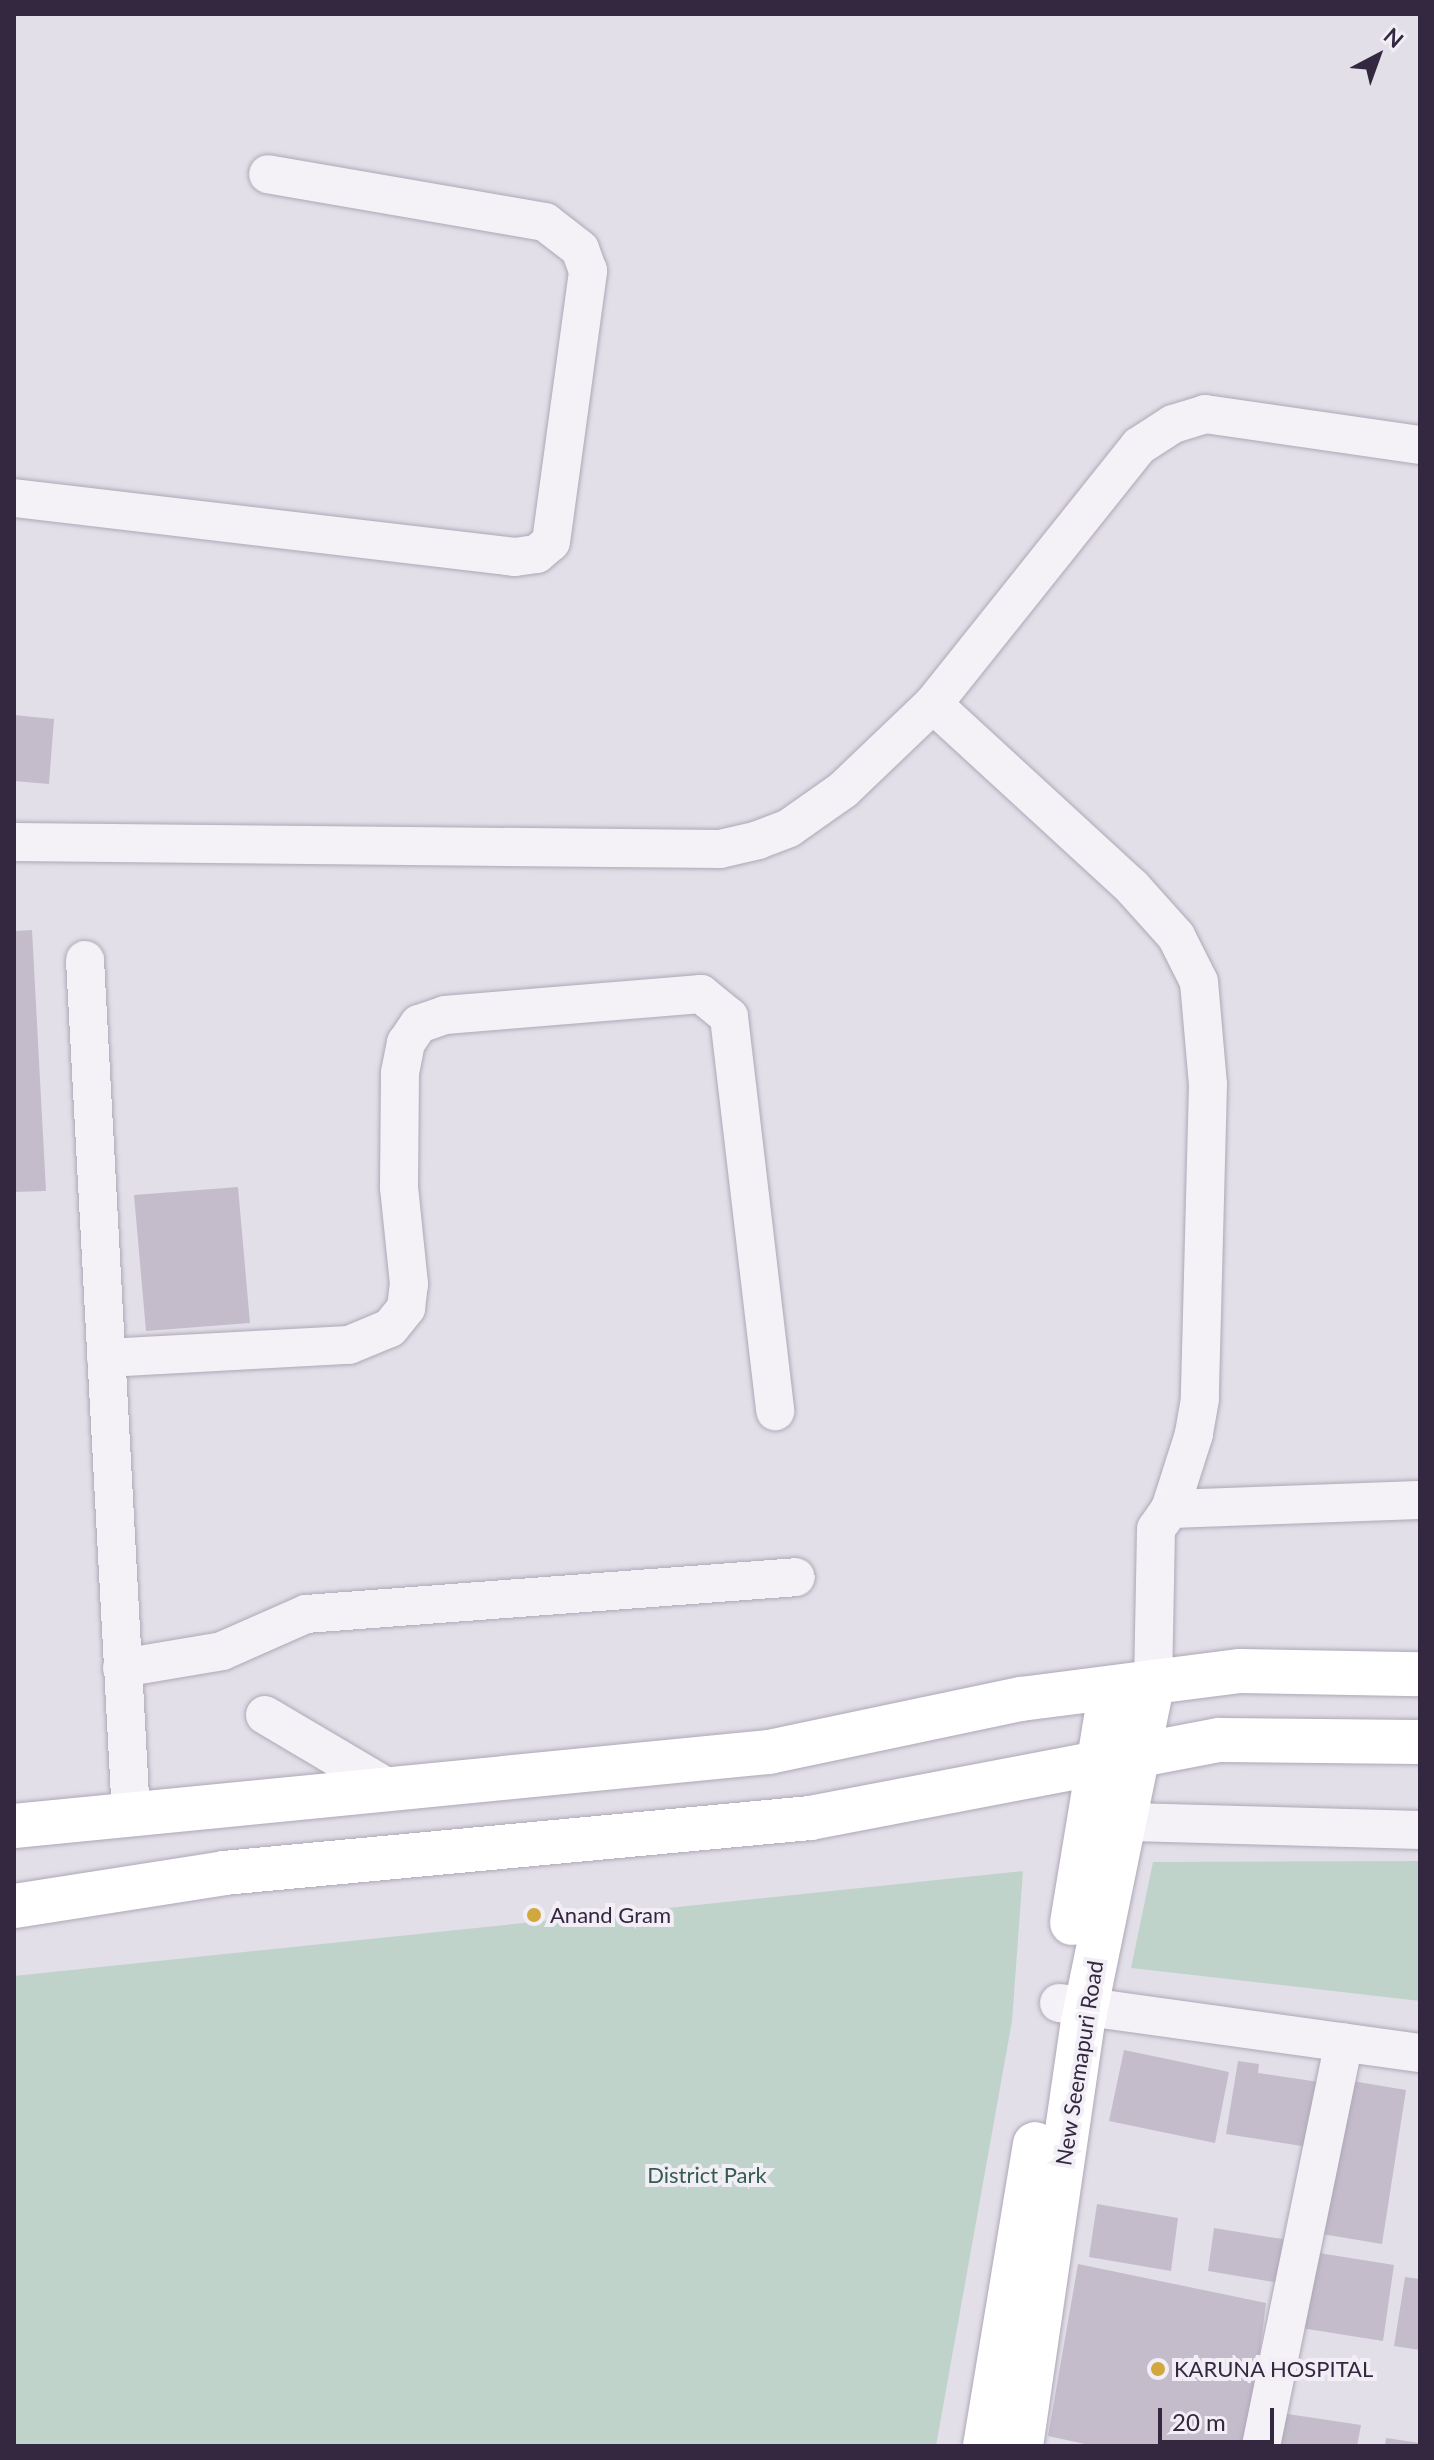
<!DOCTYPE html>
<html>
<head>
<meta charset="utf-8">
<style>
  body { margin:0 }
  #map { position:relative; width:1434px; height:2460px; overflow:hidden; background:#e3dfe9; font-family:Lato,sans-serif }
  div>[style] { position:absolute }
  [style*='--x'] { left:calc(var(--x)*1px); top:calc(var(--y)*1px); width:calc(var(--w)*1px); rotate:calc(var(--a)*1deg) }
  .green>* { inset:0; background:#c0d3cb }
  .building>* { inset:0; background:#c4bccb }
  .roads { filter:drop-shadow(0 0 2px #aea8b6) drop-shadow(0 0 2px #aea8b6) }
  .street>* { height:38px; margin:-19px; padding:0 19px; transform-origin:19px; border-radius:19px; background:#f4f2f7 }
  .secondary>* { height:44px; margin:-22px; padding:0 22px; transform-origin:22px; border-radius:22px; background:#fff }
  .dots>* { width:22px; height:22px; translate:-50% -50%; box-sizing:border-box; border:4px solid #f2eef6; border-radius:50% }
  span { translate:-50% -50%; white-space:nowrap; text-align:center; line-height:1.15; -webkit-text-stroke:8px #f2eef6; paint-order:stroke }
  .poi-label { font-size:22px; color:#342740 }
  .left { translate:0 -50%; text-align:left }
  .street-label { font-size:22px; color:#342740 }
  .park-label { font-size:22px; color:#345c4f }
  .frame { position:absolute; inset:0; border:16px solid #342740; pointer-events:none }
  .north { position:absolute; left:1338px; top:16px; width:80px; height:80px; -webkit-text-stroke:6px #f2eef6; paint-order:stroke; rotate:41deg; font-size:22px; font-weight:700; line-height:32px; text-align:center; color:#342740 }
  .north::after { content:''; display:block; margin:auto; width:28px; height:36px; background:#342740; clip-path:polygon(50% 0,100% 100%,50% 72%,0 100%) }
  .scale { position:absolute; left:1158px; top:2408px; width:116px; height:36px; box-sizing:border-box; border:4px solid #342740; border-top:0; padding-left:10px; font-size:24px; line-height:28px; white-space:nowrap; color:#342740; -webkit-text-stroke:6px #f2eef6; paint-order:stroke }
</style>
</head>
<body>
<div id="map">
  <div class="green">
    <div style="clip-path:polygon(1420px 1861px,1420px 2001px,1131px 1968px,1153px 1862px)"></div>
    <div style="clip-path:polygon(1023px 1871px,1012px 2021px,936px 2446px,14px 2446px,14px 1976px)"></div>
  </div>
  <div class="building">
    <div style="clip-path:polygon(14px 715px,54px 719px,49px 784px,14px 781px)"></div>
    <div style="clip-path:polygon(32px 930px,46px 1191px,14px 1192px,14px 931px)"></div>
    <div style="clip-path:polygon(238px 1187px,250px 1323px,146px 1331px,134px 1195px)"></div>
    <div style="clip-path:polygon(1124px 2050px,1229px 2072px,1215px 2143px,1109px 2121px)"></div>
    <div style="clip-path:polygon(1238px 2061px,1259px 2064px,1258px 2073px,1319px 2082px,1308px 2147px,1226px 2134px)"></div>
    <div style="clip-path:polygon(1340px 2079px,1406px 2090px,1382px 2244px,1316px 2233px)"></div>
    <div style="clip-path:polygon(1097px 2204px,1178px 2218px,1171px 2271px,1089px 2257px)"></div>
    <div style="clip-path:polygon(1214px 2228px,1288px 2240px,1280px 2283px,1208px 2271px)"></div>
    <div style="clip-path:polygon(1313px 2252px,1394px 2265px,1383px 2341px,1301px 2328px)"></div>
    <div style="clip-path:polygon(1078px 2264px,1266px 2303px,1248px 2446px,1094px 2446px,1048px 2436px)"></div>
    <div style="clip-path:polygon(1405px 2277px,1420px 2279px,1420px 2350px,1394px 2346px)"></div>
    <div style="clip-path:polygon(1281px 2413px,1361px 2425px,1357px 2446px,1276px 2446px)"></div>
    <div style="clip-path:polygon(1386px 2438px,1420px 2443px,1420px 2446px,1385px 2446px)"></div>
  </div>
  <div class="roads">
    <div class="street">
      <div style="--x:14;--y:498;--w:504;--a:6.72"></div>
      <div style="--x:515;--y:557;--w:22;--a:-8"></div>
      <div style="--x:537;--y:554;--w:18;--a:-41"></div>
      <div style="--x:551;--y:542;--w:274;--a:-82.2"></div>
      <div style="--x:588;--y:271;--w:23;--a:-110"></div>
      <div style="--x:580;--y:249;--w:44;--a:-142.4"></div>
      <div style="--x:545;--y:222;--w:281;--a:-170.2"></div>
      <div style="--x:933;--y:704;--w:270;--a:42.6"></div>
      <div style="--x:1132;--y:887;--w:66;--a:48.1"></div>
      <div style="--x:1176;--y:936;--w:51;--a:63.4"></div>
      <div style="--x:1199;--y:982;--w:102;--a:85"></div>
      <div style="--x:1208;--y:1084;--w:315;--a:91.5"></div>
      <div style="--x:1200;--y:1399;--w:36;--a:100"></div>
      <div style="--x:1194;--y:1434;--w:79;--a:107.7"></div>
      <div style="--x:1170;--y:1509;--w:24;--a:125"></div>
      <div style="--x:1156;--y:1529;--w:153;--a:91.1"></div>
      <div style="--x:14;--y:842;--w:706;--a:0.57"></div>
      <div style="--x:720;--y:849;--w:39;--a:-13"></div>
      <div style="--x:758;--y:840;--w:33;--a:-21"></div>
      <div style="--x:789;--y:828;--w:66;--a:-35.1"></div>
      <div style="--x:843;--y:790;--w:124;--a:-43.7"></div>
      <div style="--x:933;--y:704;--w:330;--a:-51.4"></div>
      <div style="--x:1139;--y:446;--w:40;--a:-32.9"></div>
      <div style="--x:1173;--y:424;--w:34;--a:-17"></div>
      <div style="--x:1205;--y:414;--w:217;--a:8.2"></div>
      <div style="--x:85;--y:960;--w:855;--a:86.92"></div>
      <div style="--x:106;--y:1358;--w:243;--a:-3.1"></div>
      <div style="--x:349;--y:1345;--w:44;--a:-22.5"></div>
      <div style="--x:390;--y:1328;--w:26;--a:-51"></div>
      <div style="--x:406;--y:1308;--w:24;--a:-83"></div>
      <div style="--x:409;--y:1284;--w:97;--a:-95.9"></div>
      <div style="--x:399;--y:1188;--w:115;--a:-89.5"></div>
      <div style="--x:400;--y:1073;--w:31;--a:-79"></div>
      <div style="--x:406;--y:1043;--w:23;--a:-56"></div>
      <div style="--x:419;--y:1024;--w:28;--a:-19"></div>
      <div style="--x:445;--y:1015;--w:257;--a:-4.7"></div>
      <div style="--x:701;--y:994;--w:36;--a:39"></div>
      <div style="--x:729;--y:1017;--w:397;--a:83.3"></div>
      <div style="--x:1170;--y:1509;--w:250;--a:-2.1"></div>
      <div style="--x:122;--y:1668;--w:101;--a:-9.6"></div>
      <div style="--x:222;--y:1651;--w:92;--a:-23.8"></div>
      <div style="--x:306;--y:1614;--w:491;--a:-4.3"></div>
      <div style="--x:265;--y:1715;--w:145;--a:30.6"></div>
      <div style="--x:1095;--y:1821;--w:325;--a:1.6"></div>
      <div style="--x:1059;--y:2003;--w:364;--a:7.9"></div>
      <div style="--x:1261;--y:2446;--w:412;--a:-78.4"></div>
    </div>
    <div class="secondary">
      <div style="--x:14;--y:1826;--w:759;--a:-5.6"></div>
      <div style="--x:769;--y:1752;--w:258;--a:-11.9"></div>
      <div style="--x:1021;--y:1699;--w:221;--a:-7.3"></div>
      <div style="--x:1240;--y:1671;--w:180;--a:1"></div>
      <div style="--x:14;--y:1906;--w:213;--a:-8.9"></div>
      <div style="--x:224;--y:1873;--w:589;--a:-5.36"></div>
      <div style="--x:810;--y:1818;--w:416;--a:-10.8"></div>
      <div style="--x:1219;--y:1740;--w:201;--a:0.6"></div>
      <div style="--x:1072;--y:1923;--w:238;--a:-80.6"></div>
      <div style="--x:985;--y:2446;--w:306;--a:-80.6"></div>
      <div style="--x:1021;--y:2446;--w:429;--a:-81.7"></div>
      <div style="--x:1083;--y:2022;--w:347;--a:-78.4"></div>
    </div>
  </div>
  <div class="dots">
    <div style="left:534px;top:1915px;background:#d1a840"></div>
    <div style="left:1158px;top:2369px;background:#d1a840"></div>
  </div>
  <div class="poi-label">
    <span class="left" style="left:550px;top:1915px">Anand Gram</span>
    <span class="left" style="left:1174px;top:2369px">KARUNA HOSPITAL</span>
  </div>
  <div class="street-label">
    <span style="left:1079px;top:2063px;rotate:-81deg">New Seemapuri Road</span>
  </div>
  <div class="park-label">
    <span style="left:707px;top:2175px">District Park</span>
  </div>
  <div class="frame"></div>
  <div class="north">N</div>
  <div class="scale">20 m</div>
</div>
</body>
</html>
